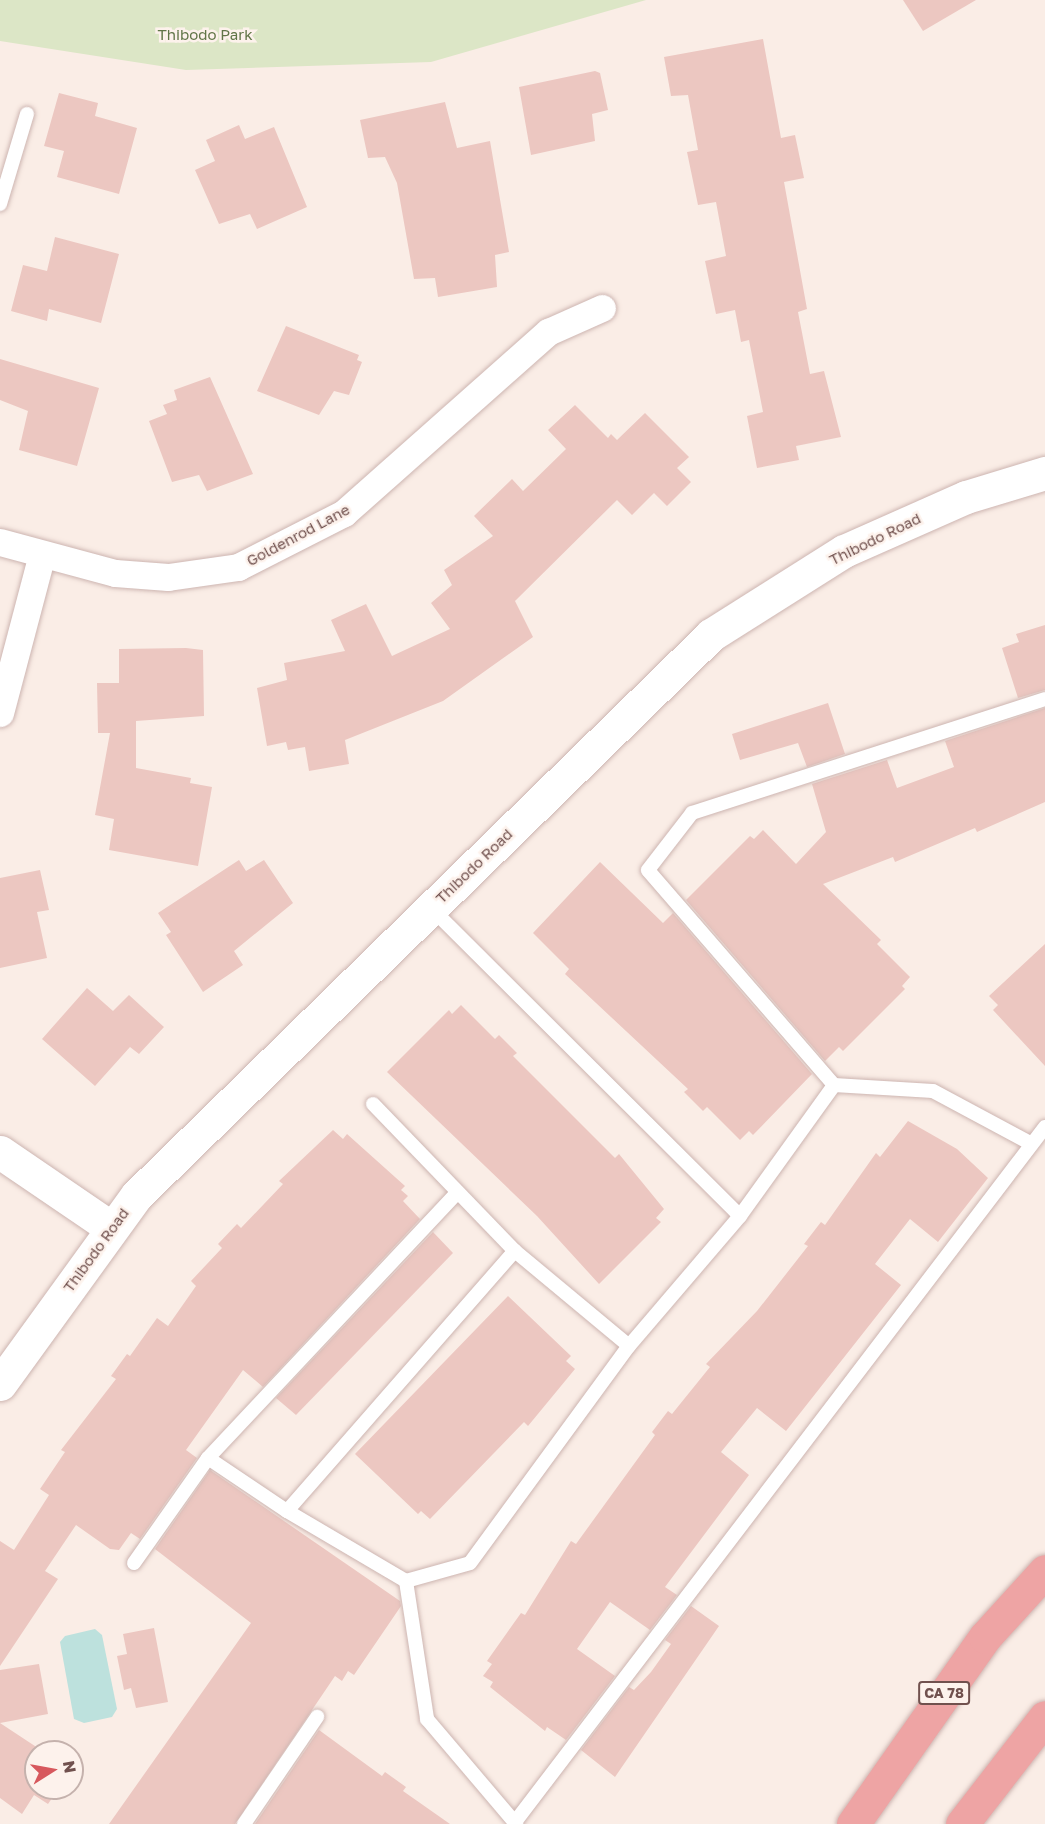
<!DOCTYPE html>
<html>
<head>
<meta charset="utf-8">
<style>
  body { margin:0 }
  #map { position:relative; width:1045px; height:1824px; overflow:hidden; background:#faede6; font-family:"Golos Text",sans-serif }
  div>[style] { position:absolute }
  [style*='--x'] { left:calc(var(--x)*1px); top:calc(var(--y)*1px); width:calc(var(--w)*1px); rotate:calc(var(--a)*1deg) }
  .green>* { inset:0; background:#dce6c6 }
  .water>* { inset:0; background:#bde1dd }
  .building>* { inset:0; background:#ecc7c1 }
  .roads { filter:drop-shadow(0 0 2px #cdb5b1) drop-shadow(0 0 2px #cdb5b1) }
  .lane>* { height:14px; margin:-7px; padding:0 7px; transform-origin:7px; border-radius:7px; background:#fff }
  .street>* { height:27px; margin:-13.5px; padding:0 13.5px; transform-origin:13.5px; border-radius:13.5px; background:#fff }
  .secondary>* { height:33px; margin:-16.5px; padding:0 16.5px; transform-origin:16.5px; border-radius:16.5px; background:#fff }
  .highway>* { height:33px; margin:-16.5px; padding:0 16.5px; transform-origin:16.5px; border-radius:16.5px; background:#eea4a4 }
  span { translate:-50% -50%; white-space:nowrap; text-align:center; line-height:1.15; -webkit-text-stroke:5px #fdf2ec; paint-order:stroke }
  .shield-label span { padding:2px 4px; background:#fdf2ec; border:2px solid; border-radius:4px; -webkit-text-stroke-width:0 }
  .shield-label { font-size:14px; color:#71514e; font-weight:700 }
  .park-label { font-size:15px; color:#617547 }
  .street-label { font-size:15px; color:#71514e }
  .north { position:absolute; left:24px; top:1740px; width:60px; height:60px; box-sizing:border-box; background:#fdf2ec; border:2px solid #c5b2ad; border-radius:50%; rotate:79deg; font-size:16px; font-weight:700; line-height:24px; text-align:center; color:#71514e }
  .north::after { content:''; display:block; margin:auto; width:21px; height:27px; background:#d7585d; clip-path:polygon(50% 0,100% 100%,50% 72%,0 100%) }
</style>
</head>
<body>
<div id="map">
  <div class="green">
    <div style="clip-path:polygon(0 0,646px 0,431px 62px,186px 70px,0 41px)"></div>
  </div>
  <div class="water">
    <div style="clip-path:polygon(95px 1629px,102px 1635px,117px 1709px,112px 1717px,84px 1723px,74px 1719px,60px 1642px,65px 1636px)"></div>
  </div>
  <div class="building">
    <div style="clip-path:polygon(903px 0,976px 0,923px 31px)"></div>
    <div style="clip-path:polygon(763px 39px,781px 138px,795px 135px,804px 178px,784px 182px,807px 309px,798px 312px,810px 374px,824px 371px,841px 437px,796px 446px,799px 460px,757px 468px,747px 416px,763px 412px,749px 340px,741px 342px,735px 310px,716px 314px,705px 261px,726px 256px,716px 202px,698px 205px,687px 152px,698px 150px,688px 95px,671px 96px,664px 57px)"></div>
    <div style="clip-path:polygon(595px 71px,600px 73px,608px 110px,592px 114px,595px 141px,531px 155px,519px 87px)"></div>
    <div style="clip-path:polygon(59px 93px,98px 103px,95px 116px,137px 128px,119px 194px,57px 177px,64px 151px,44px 146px)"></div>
    <div style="clip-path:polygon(445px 102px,457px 148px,490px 141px,509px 252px,495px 255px,497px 287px,438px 297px,435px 278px,414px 279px,397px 183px,385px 157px,368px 158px,360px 120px)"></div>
    <div style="clip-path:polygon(239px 125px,245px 139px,274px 127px,307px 207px,257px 229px,250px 214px,219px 224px,195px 170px,215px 161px,206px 140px)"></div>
    <div style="clip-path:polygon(55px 237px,119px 254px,101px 323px,49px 309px,47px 321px,11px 311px,23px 265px,47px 271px)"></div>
    <div style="clip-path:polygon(286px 326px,359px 355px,357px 360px,362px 362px,349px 395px,334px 391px,319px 415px,257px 391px)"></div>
    <div style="clip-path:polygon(0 359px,99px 388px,77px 466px,19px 450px,28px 411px,0 400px)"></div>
    <div style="clip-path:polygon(210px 377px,253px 474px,207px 491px,199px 475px,172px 482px,149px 421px,167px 414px,163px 405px,177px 400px,174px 390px)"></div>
    <div style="clip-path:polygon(575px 405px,608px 438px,611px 434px,617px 440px,645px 413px,689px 457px,677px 468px,691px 482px,667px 506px,654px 493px,632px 515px,617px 500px,515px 601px,533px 637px,443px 701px,345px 740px,349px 764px,309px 771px,305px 747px,288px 750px,286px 742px,267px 746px,257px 688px,287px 680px,284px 663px,345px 651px,331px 620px,366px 604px,392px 656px,450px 629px,431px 603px,452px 585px,444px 570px,493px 536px,474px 516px,512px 479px,523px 491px,566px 449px,548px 430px)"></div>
    <div style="clip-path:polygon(1045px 625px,1045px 690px,1018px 698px,1002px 648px,1019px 642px,1016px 634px)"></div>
    <div style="clip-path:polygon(186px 648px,203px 650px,204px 716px,136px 721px,136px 768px,191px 778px,190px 783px,212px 787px,198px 866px,109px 850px,114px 819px,95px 815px,110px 733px,98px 733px,97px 683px,119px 683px,119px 649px)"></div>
    <div style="clip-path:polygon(828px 703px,845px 754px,807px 767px,798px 743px,740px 760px,732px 734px)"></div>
    <div style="clip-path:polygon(1045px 708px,1045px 802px,977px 832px,975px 828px,895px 862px,893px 857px,823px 884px,881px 940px,877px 944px,910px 977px,902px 986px,905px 989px,843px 1051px,839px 1047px,825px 1061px,686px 900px,750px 836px,754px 839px,763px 830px,796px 864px,826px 832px,812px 784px,887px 760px,897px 788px,954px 767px,945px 741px)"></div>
    <div style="clip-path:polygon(239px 860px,246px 871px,264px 860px,293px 903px,234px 951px,243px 965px,203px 992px,166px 935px,171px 932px,158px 913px)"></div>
    <div style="clip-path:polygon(600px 862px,663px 923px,673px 913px,812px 1074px,753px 1135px,749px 1131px,740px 1140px,707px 1107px,703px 1111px,684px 1092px,688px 1089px,565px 974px,569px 969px,533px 933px)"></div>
    <div style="clip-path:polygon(40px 870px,49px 910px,37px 912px,47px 958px,0 968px,0 878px)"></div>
    <div style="clip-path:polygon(1045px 944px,1045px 1066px,993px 1010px,998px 1005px,989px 996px)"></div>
    <div style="clip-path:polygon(87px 988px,113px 1011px,129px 995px,164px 1027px,139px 1054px,130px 1047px,95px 1086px,42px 1039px)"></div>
    <div style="clip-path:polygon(461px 1005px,495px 1039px,499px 1035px,517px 1053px,513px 1056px,615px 1158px,619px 1154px,664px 1209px,656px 1218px,661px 1222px,599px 1284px,537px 1216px,387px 1072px,449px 1010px,452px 1014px)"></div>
    <div style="clip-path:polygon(908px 1121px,957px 1149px,988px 1178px,938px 1242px,910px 1219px,875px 1264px,901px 1285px,786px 1431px,757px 1408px,721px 1452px,749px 1475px,665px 1587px,677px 1595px,650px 1630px,610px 1602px,577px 1649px,615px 1676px,566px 1740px,547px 1727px,545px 1731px,490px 1687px,493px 1682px,483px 1676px,492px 1664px,487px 1661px,521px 1613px,525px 1615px,571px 1541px,576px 1544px,655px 1435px,652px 1432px,668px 1411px,672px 1414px,710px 1367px,706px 1364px,757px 1311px,808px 1246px,804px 1244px,821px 1222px,825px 1225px,876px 1153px,880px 1157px)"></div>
    <div style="clip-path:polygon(333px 1130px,343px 1139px,347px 1134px,405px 1186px,401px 1190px,408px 1196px,403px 1201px,420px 1219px,263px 1387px,243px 1370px,186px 1450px,197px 1458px,140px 1539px,131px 1533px,119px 1550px,110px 1549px,76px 1525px,45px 1571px,58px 1579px,0 1666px,0 1541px,14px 1550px,49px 1495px,40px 1489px,65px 1452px,61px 1450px,116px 1379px,111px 1376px,127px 1354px,130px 1356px,157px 1318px,168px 1326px,196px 1286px,191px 1281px,222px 1248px,218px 1244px,237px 1224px,241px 1228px,283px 1184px,279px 1181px)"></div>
    <div style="clip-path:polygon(433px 1232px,453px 1253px,296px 1415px,276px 1398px)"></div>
    <div style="clip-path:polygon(508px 1296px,571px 1356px,566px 1361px,575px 1369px,528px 1426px,524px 1422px,430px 1519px,421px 1511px,418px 1514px,355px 1454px)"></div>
    <div style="clip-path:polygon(210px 1470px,400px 1601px,401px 1606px,354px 1675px,348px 1671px,342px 1681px,335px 1676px,235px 1824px,109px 1824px,251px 1623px,155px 1549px)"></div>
    <div style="clip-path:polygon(691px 1606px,719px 1626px,615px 1777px,581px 1750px,629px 1687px,634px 1690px,651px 1672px,671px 1644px,665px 1640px)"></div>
    <div style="clip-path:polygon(154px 1628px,168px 1702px,136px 1708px,131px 1688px,124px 1690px,117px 1656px,127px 1654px,123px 1634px)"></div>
    <div style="clip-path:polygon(39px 1664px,48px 1714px,0 1723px,44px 1752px,36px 1752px,36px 1788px,59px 1788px,48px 1804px,34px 1795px,22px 1814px,0 1798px,0 1670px)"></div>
    <div style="clip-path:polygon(319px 1730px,382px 1776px,385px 1772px,406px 1787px,403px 1791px,450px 1824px,255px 1824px)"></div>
  </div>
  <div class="roads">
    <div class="lane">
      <div style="--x:0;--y:204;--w:94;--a:-73.3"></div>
      <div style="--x:431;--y:908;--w:436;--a:44.9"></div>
      <div style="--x:834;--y:1085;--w:284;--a:-130.9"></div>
      <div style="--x:648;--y:870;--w:72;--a:-52.3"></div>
      <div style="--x:692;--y:813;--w:371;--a:-17.9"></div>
      <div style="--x:373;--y:1104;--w:204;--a:46"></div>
      <div style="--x:515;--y:1251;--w:148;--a:39.8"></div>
      <div style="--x:208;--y:1458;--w:95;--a:33.9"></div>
      <div style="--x:287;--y:1511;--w:138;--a:30.5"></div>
      <div style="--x:406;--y:1581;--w:66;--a:-15.7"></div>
      <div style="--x:470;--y:1563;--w:269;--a:-53.8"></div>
      <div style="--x:629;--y:1346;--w:171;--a:-49.5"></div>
      <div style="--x:740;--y:1216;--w:161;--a:-54.3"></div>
      <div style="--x:834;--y:1085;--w:99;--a:3.5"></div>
      <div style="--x:933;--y:1091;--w:110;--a:28.2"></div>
      <div style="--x:287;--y:1511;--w:346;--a:-48.8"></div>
      <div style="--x:134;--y:1563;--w:128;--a:-54.8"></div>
      <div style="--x:208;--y:1458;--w:362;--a:-46.8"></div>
      <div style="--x:406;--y:1581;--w:140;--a:81.3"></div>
      <div style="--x:427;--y:1719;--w:138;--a:49.7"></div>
      <div style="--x:515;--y:1822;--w:874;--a:-52.67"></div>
      <div style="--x:244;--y:1824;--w:130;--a:-55.7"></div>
    </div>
    <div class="street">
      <div style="--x:0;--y:542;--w:119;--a:15.1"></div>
      <div style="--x:115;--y:573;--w:53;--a:4.3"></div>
      <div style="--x:168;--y:577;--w:71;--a:-8.1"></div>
      <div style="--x:238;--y:567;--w:119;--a:-27"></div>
      <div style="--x:344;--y:513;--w:273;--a:-41.6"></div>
      <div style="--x:548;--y:332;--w:59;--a:-24"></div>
      <div style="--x:0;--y:713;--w:164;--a:-75.2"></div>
    </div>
    <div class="secondary">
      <div style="--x:0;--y:1152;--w:133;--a:34.3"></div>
      <div style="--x:0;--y:1384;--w:233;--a:-54.1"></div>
      <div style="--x:137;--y:1195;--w:802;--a:-44.29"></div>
      <div style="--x:711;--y:635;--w:157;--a:-32.3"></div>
      <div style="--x:844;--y:551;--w:133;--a:-23.9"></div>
      <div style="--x:966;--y:497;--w:83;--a:-16.9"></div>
    </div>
    <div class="highway">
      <div style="--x:853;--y:1824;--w:229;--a:-54.8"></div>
      <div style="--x:985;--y:1637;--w:89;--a:-47.7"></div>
      <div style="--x:962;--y:1824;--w:135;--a:-52.2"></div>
    </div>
  </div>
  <div class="shield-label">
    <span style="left:944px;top:1693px">CA 78</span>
  </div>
  <div class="park-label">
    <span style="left:205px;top:35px">Thibodo Park</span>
  </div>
  <div class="street-label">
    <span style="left:298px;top:535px;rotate:-28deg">Goldenrod Lane</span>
    <span style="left:875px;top:539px;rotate:-26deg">Thibodo Road</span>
    <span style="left:474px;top:866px;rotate:-44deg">Thibodo Road</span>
    <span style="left:96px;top:1250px;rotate:-54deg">Thibodo Road</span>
  </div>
  <div class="north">N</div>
</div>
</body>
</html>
